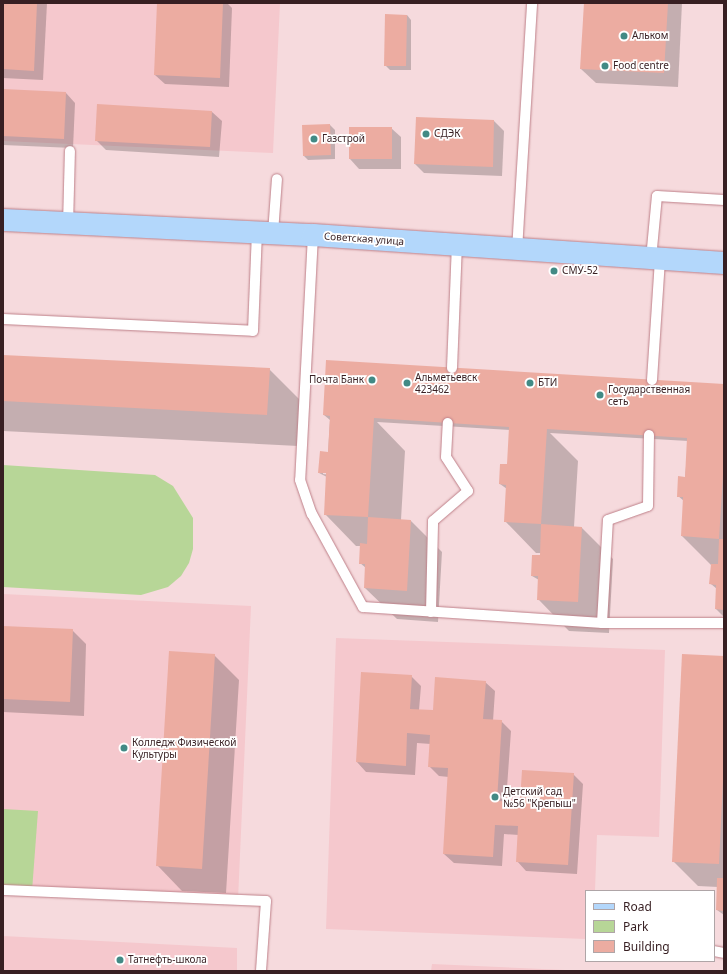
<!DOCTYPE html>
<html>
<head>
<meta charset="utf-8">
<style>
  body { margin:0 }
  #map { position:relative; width:727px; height:974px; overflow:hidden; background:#f6dadd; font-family:"Noto Sans",sans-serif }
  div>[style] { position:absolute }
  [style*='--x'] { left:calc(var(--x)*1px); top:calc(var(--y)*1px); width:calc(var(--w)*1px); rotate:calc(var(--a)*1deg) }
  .built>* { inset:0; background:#f5c8cd }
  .green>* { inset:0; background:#b7d697 }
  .shadow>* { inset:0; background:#0003 }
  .building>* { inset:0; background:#ecaca1 }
  .roads { filter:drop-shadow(0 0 1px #be8089) drop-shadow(0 0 1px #be8089) }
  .service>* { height:10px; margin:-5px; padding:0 5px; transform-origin:5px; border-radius:5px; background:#fff }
  .primary>* { height:22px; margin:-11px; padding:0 11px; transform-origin:11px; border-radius:11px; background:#b3d7fb }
  .dots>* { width:11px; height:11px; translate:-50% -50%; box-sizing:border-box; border:2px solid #fff; border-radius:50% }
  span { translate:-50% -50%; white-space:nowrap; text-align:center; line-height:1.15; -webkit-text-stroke:3.5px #fff; paint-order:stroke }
  .poi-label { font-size:10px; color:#371f22 }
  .left { translate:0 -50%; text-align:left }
  .right { translate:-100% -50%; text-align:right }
  .street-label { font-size:10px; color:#371f22 }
  .frame { position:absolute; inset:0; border:4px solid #371f22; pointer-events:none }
  .legend { position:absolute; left:585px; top:890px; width:130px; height:72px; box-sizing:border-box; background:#fff; border:1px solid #afa5a7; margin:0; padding:5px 7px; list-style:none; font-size:12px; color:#371f22 }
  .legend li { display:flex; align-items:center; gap:8px; height:20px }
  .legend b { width:20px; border:1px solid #afa5a7 }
</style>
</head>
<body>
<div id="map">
  <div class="built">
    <div style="clip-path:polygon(3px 3px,280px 3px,273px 153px,3px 141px)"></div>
    <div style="clip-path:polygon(3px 594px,251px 606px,238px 900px,3px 890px)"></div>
    <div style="clip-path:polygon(336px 638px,665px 650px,659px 837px,597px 835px,595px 891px,586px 891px,586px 939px,326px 929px)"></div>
    <div style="clip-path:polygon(3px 936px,237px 948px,237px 971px,3px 971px)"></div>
    <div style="clip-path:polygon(432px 964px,588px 971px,431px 971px)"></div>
  </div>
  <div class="green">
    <div style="clip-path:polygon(3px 465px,155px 475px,173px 486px,193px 518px,193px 549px,189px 563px,181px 576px,168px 587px,141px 595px,3px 587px)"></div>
    <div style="clip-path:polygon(3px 809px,38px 811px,32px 891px,3px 890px)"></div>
  </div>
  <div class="shadow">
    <div style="clip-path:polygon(3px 3px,47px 3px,43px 80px,3px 78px)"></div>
    <div style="clip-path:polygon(158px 3px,227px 3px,232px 8px,229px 87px,165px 84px,155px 75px)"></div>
    <div style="clip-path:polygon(585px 3px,682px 3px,678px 87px,596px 83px,581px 69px)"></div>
    <div style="clip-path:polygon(407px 15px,411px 20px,411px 70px,390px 70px,385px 65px)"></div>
    <div style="clip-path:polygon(3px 90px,66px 93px,75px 103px,73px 148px,3px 145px)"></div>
    <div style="clip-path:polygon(98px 105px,212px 112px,222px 121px,219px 157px,106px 150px,96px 140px)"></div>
    <div style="clip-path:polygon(494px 121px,504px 131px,502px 176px,424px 173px,415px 164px)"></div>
    <div style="clip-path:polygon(330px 125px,335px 130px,335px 159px,308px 160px,303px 155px,303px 126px)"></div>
    <div style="clip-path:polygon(391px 128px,401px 137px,401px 169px,359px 169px,350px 159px)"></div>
    <div style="clip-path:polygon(3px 356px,269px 369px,301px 401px,298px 446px,3px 431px)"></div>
    <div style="clip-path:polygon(evenodd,724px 385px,724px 617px,716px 609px,717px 589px,711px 584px,712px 566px,682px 536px,684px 501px,678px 496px,685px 479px,688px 441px,550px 433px,578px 461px,574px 527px,582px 528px,613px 559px,609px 633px,569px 631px,538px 599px,539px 580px,532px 576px,541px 553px,536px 553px,505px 521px,507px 489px,500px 484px,508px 465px,510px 430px,377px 422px,405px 451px,401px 520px,411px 521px,442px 552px,438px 622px,397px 619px,365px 588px,366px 568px,360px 563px,361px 546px,356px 546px,325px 514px,327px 477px,319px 473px,328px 453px,330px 420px,324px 415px,724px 385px,323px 472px,331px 473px,331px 475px,323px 474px,323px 472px)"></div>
    <div style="clip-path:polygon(3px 627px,72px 630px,86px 644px,84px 716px,3px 712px)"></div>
    <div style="clip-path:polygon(214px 655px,239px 680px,226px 893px,182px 891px,157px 865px)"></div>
    <div style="clip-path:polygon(724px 657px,724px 915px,717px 910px,718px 887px,698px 886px,673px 861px)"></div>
    <div style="clip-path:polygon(362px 673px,411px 676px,421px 686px,419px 710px,434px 711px,485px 682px,495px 691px,493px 721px,501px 721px,511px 731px,506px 802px,521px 803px,573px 774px,583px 784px,577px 874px,526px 871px,517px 861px,519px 835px,504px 834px,502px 866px,454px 863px,444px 854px,449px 777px,439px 776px,429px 766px,431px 744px,417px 743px,415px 775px,366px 772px,357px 762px)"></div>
  </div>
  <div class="building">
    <div style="clip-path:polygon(3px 3px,37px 3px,34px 71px,3px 69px)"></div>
    <div style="clip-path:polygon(157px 3px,223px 3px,220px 78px,154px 75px)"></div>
    <div style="clip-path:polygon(584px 3px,668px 3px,664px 73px,580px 69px)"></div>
    <div style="clip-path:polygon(385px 14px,407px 15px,406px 66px,384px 66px)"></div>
    <div style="clip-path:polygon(3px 89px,66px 92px,64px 139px,3px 136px)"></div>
    <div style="clip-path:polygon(97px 104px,212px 111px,210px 147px,95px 141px)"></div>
    <div style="clip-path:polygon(416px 117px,494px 120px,493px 167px,414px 164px)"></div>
    <div style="clip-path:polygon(330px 124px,331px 155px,303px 156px,302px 125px)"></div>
    <div style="clip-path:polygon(349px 127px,392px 127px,392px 159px,349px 159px)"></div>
    <div style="clip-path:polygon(3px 355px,270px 368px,267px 415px,3px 401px)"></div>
    <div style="clip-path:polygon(326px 360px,724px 384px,724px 459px,719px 539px,681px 536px,683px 497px,677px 497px,678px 476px,685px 477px,687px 438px,547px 429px,541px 524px,504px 522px,506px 485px,499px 484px,500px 464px,507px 464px,509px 427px,374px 418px,368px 517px,324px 515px,326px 473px,318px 473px,320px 451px,328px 452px,330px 416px,323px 415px)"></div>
    <div style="clip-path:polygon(368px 517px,411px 520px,407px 591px,364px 588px,365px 564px,359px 564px,360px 543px,367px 544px)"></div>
    <div style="clip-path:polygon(541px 524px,582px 527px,578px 602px,537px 600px,538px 576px,531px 576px,532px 555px,540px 555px)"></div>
    <div style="clip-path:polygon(719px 539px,724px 539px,724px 610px,715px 609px,716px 585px,709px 584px,711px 564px,718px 564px)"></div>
    <div style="clip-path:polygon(3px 626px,73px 629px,70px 702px,3px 699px)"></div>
    <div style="clip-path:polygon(169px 651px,215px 654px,202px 869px,156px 866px)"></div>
    <div style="clip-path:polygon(682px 654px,724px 656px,724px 758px,719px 864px,672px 862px)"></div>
    <div style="clip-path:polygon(361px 672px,412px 675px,410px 709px,433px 710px,435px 677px,486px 681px,483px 719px,502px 720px,497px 801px,520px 802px,522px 770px,574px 773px,568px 865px,516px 862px,518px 826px,495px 825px,493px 857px,443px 854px,448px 768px,428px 767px,430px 735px,407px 733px,406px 766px,356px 762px)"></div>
    <div style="clip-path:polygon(717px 878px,724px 878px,724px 911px,716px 910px)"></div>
  </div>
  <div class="roads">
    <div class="service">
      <div style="--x:68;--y:225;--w:74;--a:-88.5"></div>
      <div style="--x:273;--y:233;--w:54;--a:-85.8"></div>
      <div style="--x:313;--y:235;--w:245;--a:93"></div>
      <div style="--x:300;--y:480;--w:36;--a:71"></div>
      <div style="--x:312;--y:514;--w:106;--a:61.3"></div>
      <div style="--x:363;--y:607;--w:240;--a:3.8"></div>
      <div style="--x:602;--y:623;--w:122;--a:0"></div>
      <div style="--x:517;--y:250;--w:247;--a:-86.5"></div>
      <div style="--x:651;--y:259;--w:63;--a:-84.6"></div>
      <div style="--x:657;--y:196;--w:67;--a:3.4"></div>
      <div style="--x:3;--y:319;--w:250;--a:2.7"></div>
      <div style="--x:253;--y:331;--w:98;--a:-87.7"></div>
      <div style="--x:452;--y:368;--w:122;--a:-87.7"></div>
      <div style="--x:652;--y:380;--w:120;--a:-86.2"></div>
      <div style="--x:431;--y:612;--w:91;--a:-88.7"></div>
      <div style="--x:433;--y:521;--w:46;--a:-40.6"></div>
      <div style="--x:468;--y:491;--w:40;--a:-122.9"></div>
      <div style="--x:446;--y:457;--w:34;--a:-87"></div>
      <div style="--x:602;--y:623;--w:103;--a:-86.7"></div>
      <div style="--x:608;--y:520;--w:42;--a:-19.3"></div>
      <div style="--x:648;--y:506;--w:71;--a:-89.2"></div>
      <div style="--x:3;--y:890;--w:263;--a:2.4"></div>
      <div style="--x:266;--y:901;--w:70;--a:94.1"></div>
      <div style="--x:714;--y:951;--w:10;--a:11"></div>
    </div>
    <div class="primary">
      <div style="--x:3;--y:220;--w:310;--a:2.8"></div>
      <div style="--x:313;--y:235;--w:412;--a:3.9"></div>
    </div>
  </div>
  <div class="dots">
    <div style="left:624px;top:36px;background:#428a85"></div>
    <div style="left:605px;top:66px;background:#428a85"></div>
    <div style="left:426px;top:134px;background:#428a85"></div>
    <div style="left:314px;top:139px;background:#428a85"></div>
    <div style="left:554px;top:271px;background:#428a85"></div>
    <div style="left:372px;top:380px;background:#428a85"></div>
    <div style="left:407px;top:383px;background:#428a85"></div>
    <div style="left:530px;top:383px;background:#428a85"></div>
    <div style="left:600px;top:395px;background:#428a85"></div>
    <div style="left:124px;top:748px;background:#428a85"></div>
    <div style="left:495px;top:797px;background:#428a85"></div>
    <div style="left:120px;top:960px;background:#428a85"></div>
  </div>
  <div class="poi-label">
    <span class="left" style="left:632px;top:36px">Альком</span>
    <span class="left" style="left:613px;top:66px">Food centre</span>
    <span class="left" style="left:434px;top:134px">СДЭК</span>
    <span class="left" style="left:322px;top:139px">Газстрой</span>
    <span class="left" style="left:562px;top:271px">СМУ-52</span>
    <span class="left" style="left:415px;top:383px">Альметьевск<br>423462</span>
    <span class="right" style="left:364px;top:380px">Почта Банк</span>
    <span class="left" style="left:538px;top:383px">БТИ</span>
    <span class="left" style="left:608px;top:395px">Государственная<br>сеть</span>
    <span class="left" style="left:132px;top:748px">Колледж Физической<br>Культуры</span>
    <span class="left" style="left:503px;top:797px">Детский сад<br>№56 "Крепыш"</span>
    <span class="left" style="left:128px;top:960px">Татнефть-школа</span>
  </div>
  <div class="street-label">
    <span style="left:364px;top:239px;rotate:4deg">Советская улица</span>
  </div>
  <div class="frame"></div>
  <ul class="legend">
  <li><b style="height:5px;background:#b3d7fb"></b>Road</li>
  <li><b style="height:11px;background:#b7d697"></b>Park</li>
  <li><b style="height:11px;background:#ecaca1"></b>Building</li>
  </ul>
</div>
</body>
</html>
